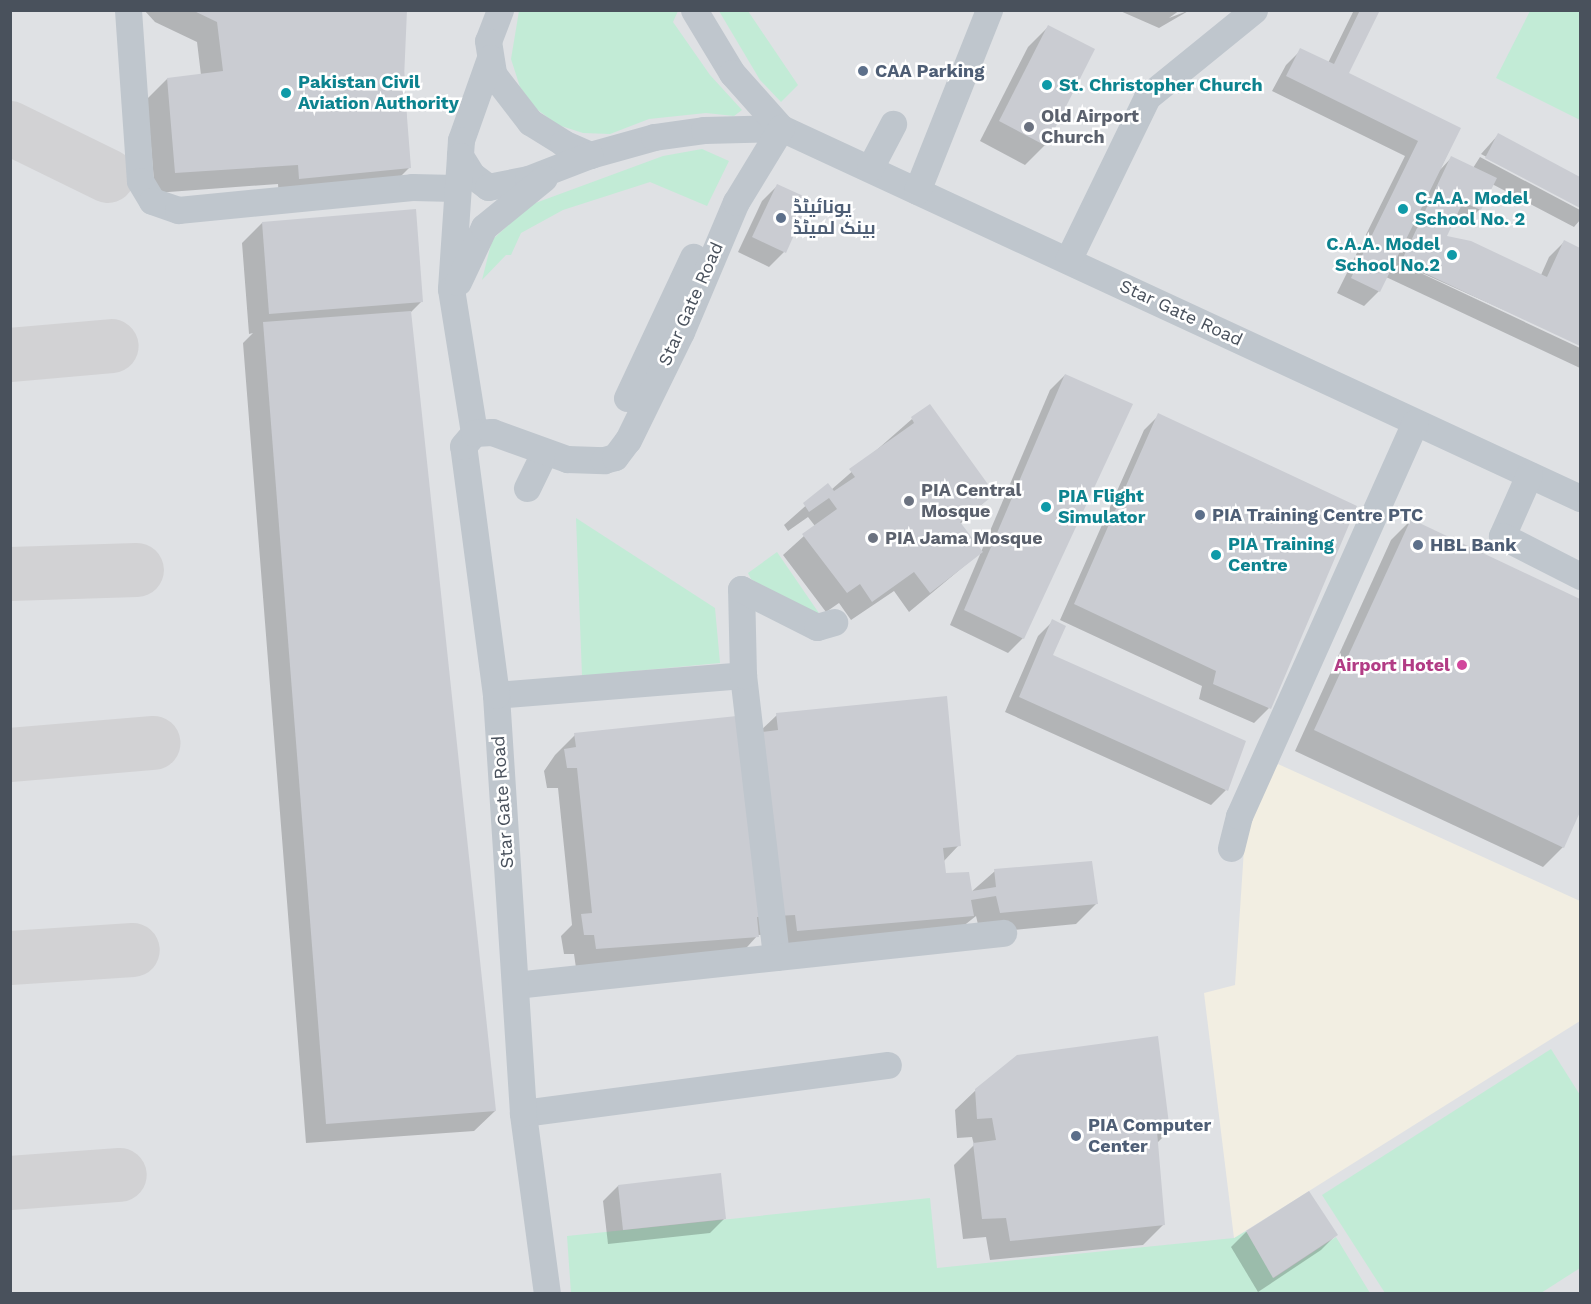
<!DOCTYPE html>
<html>
<head>
<meta charset="utf-8">
<style>
  body { margin:0 }
  #map { position:relative; width:1591px; height:1304px; overflow:hidden; background:#f2f0f0; font-family:"Work Sans",Cairo,sans-serif }
  div>[style] { position:absolute }
  [style*='--x'] { left:calc(var(--x)*1px); top:calc(var(--y)*1px); width:calc(var(--w)*1px); rotate:calc(var(--a)*1deg) }
  .airport>* { inset:0; background:#dfe1e4 }
  .green>* { inset:0; background:#c2ebd6 }
  .sand>* { inset:0; background:#f2eee2 }
  .shadow>* { inset:0; background:#0003 }
  .taxiway>* { height:54px; margin:-27px; padding:0 27px; transform-origin:27px; border-radius:27px; background:#d2d2d4 }
  .building>* { inset:0; background:#caccd2 }
  .minor>* { height:27px; margin:-13.5px; padding:0 13.5px; transform-origin:13.5px; border-radius:13.5px; background:#bfc6cd }
  .dots>* { width:16px; height:16px; translate:-50% -50%; box-sizing:border-box; border:3px solid #fff; border-radius:50% }
  span { translate:-50% -50%; white-space:nowrap; text-align:center; line-height:1.15; -webkit-text-stroke:5px #fff; paint-order:stroke }
  .service-label { font-size:18px; color:#4e5e75; font-weight:700 }
  .left { translate:0 -50%; text-align:left }
  .culture-label { font-size:18px; color:#0d838f; font-weight:700 }
  .right { translate:-100% -50%; text-align:right }
  .worship-label { font-size:18px; color:#5b616d; font-weight:700 }
  .street-label { font-size:18px; color:#49515c }
  .hotel-label { font-size:18px; color:#b23c85; font-weight:700 }
  .frame { position:absolute; inset:0; border:12px solid #49515c; pointer-events:none }
</style>
</head>
<body>
<div id="map">
  <div class="airport">
    <div style="clip-path:polygon(10px 11px,1580px 11px,1580px 1293px,11px 1293px)"></div>
  </div>
  <div class="green">
    <div style="clip-path:polygon(519px 11px,678px 11px,673px 22px,710px 75px,742px 110px,734px 116px,706px 113px,649px 119px,610px 134px,583px 133px,558px 125px,535px 108px,520px 87px,511px 59px)"></div>
    <div style="clip-path:polygon(719px 11px,748px 11px,798px 85px,781px 102px,760px 80px)"></div>
    <div style="clip-path:polygon(1530px 11px,1580px 11px,1580px 120px,1496px 78px)"></div>
    <div style="clip-path:polygon(702px 149px,729px 161px,707px 206px,650px 182px,563px 210px,521px 233px,511px 255px,506px 255px,482px 280px,492px 240px,530px 205px,663px 156px)"></div>
    <div style="clip-path:polygon(576px 518px,715px 608px,720px 663px,582px 676px)"></div>
    <div style="clip-path:polygon(777px 552px,823px 619px,812px 616px,751px 579px,748px 573px)"></div>
    <div style="clip-path:polygon(1551px 1049px,1580px 1095px,1580px 1268px,1541px 1293px,1385px 1293px,1322px 1195px)"></div>
    <div style="clip-path:polygon(930px 1198px,937px 1268px,1234px 1238px,1246px 1231px,1274px 1278px,1336px 1237px,1370px 1293px,571px 1293px,567px 1236px)"></div>
  </div>
  <div class="sand">
    <div style="clip-path:polygon(1278px 764px,1580px 901px,1580px 1021px,1234px 1238px,1204px 993px,1235px 985px,1245px 834px,1259px 796px)"></div>
  </div>
  <div class="shadow">
    <div style="clip-path:polygon(144px 10px,406px 10px,402px 32px,409px 168px,389px 188px,279px 199px,278px 184px,155px 193px,147px 99px,167px 79px,201px 75px,197px 42px,155px 22px)"></div>
    <div style="clip-path:polygon(1118px 10px,1180px 10px,1169px 18px,1190px 10px,1159px 28px)"></div>
    <div style="clip-path:polygon(1354px 10px,1378px 10px,1347px 74px,1459px 129px,1440px 170px,1451px 158px,1473px 168px,1480px 157px,1580px 210px,1580px 220px,1574px 227px,1492px 184px,1480px 209px,1465px 224px,1453px 219px,1445px 237px,1541px 275px,1549px 257px,1564px 242px,1580px 249px,1580px 344px,1393px 260px,1580px 348px,1580px 368px,1386px 277px,1379px 291px,1364px 306px,1337px 293px,1405px 156px,1272px 91px,1286px 65px,1301px 50px,1328px 63px)"></div>
    <div style="clip-path:polygon(1048px 27px,1045px 145px,1025px 165px,980px 141px,1028px 47px)"></div>
    <div style="clip-path:polygon(1498px 135px,1580px 178px,1580px 207px,1481px 154px)"></div>
    <div style="clip-path:polygon(777px 186px,784px 252px,769px 267px,738px 252px,762px 201px)"></div>
    <div style="clip-path:polygon(262px 223px,421px 302px,410px 313px,495px 1111px,474px 1131px,306px 1143px,243px 343px,253px 333px,249px 334px,242px 243px)"></div>
    <div style="clip-path:polygon(1065px 375px,1023px 638px,1008px 653px,950px 625px,1050px 390px)"></div>
    <div style="clip-path:polygon(1159px 415px,1269px 708px,1254px 723px,1199px 699px,1202px 686px,1060px 620px,1144px 430px)"></div>
    <div style="clip-path:polygon(912px 419px,993px 494px,960px 524px,981px 552px,909px 612px,894px 591px,851px 620px,839px 603px,826px 612px,783px 555px,815px 526px,808px 517px,788px 531px,784px 525px,828px 486px,831px 490px)"></div>
    <div style="clip-path:polygon(1411px 520px,1580px 600px,1580px 809px,1563px 847px,1543px 867px,1295px 751px,1391px 540px)"></div>
    <div style="clip-path:polygon(1053px 621px,1051px 656px,1226px 790px,1211px 805px,1005px 712px,1038px 636px)"></div>
    <div style="clip-path:polygon(777px 715px,959px 845px,943px 862px,944px 875px,970px 893px,995px 871px,1096px 904px,1076px 924px,980px 933px,976px 916px,952px 935px,778px 951px,775px 934px,758px 935px,738px 957px,576px 968px,574px 954px,564px 954px,561px 936px,572px 925px,558px 788px,547px 788px,544px 771px,555px 755px,575px 735px,757px 734px)"></div>
    <div style="clip-path:polygon(976px 1090px,1169px 1131px,1157px 1143px,1163px 1225px,1143px 1245px,990px 1260px,986px 1237px,963px 1239px,954px 1165px,974px 1145px,972px 1137px,957px 1138px,955px 1110px)"></div>
    <div style="clip-path:polygon(618px 1186px,725px 1218px,710px 1233px,608px 1244px,603px 1201px)"></div>
    <div style="clip-path:polygon(1246px 1232px,1336px 1235px,1321px 1250px,1258px 1292px,1231px 1247px)"></div>
  </div>
  <div class="taxiway">
    <div style="--x:10;--y:128;--w:109;--a:26.1"></div>
    <div style="--x:10;--y:355;--w:102;--a:-5"></div>
    <div style="--x:10;--y:574;--w:127;--a:-1.8"></div>
    <div style="--x:10;--y:755;--w:144;--a:-4.8"></div>
    <div style="--x:10;--y:958;--w:123;--a:-3.7"></div>
    <div style="--x:10;--y:1183;--w:110;--a:-4.2"></div>
  </div>
  <div class="building">
    <div style="clip-path:polygon(192px 10px,407px 10px,404px 79px,411px 168px,299px 179px,298px 165px,175px 173px,167px 78px,223px 71px,217px 22px)"></div>
    <div style="clip-path:polygon(1360px 10px,1380px 10px,1349px 73px,1461px 128px,1380px 292px,1351px 278px,1418px 141px,1286px 76px,1300px 48px,1334px 64px)"></div>
    <div style="clip-path:polygon(1048px 25px,1095px 49px,1046px 146px,999px 121px)"></div>
    <div style="clip-path:polygon(1498px 133px,1580px 177px,1580px 208px,1485px 158px)"></div>
    <div style="clip-path:polygon(1451px 156px,1497px 178px,1481px 210px,1463px 202px,1447px 236px,1471px 241px,1547px 277px,1564px 240px,1580px 248px,1580px 346px,1401px 262px)"></div>
    <div style="clip-path:polygon(777px 184px,810px 199px,786px 253px,752px 237px)"></div>
    <div style="clip-path:polygon(416px 209px,423px 302px,269px 314px,262px 222px)"></div>
    <div style="clip-path:polygon(411px 311px,496px 1111px,326px 1124px,263px 322px)"></div>
    <div style="clip-path:polygon(1065px 374px,1133px 404px,1024px 639px,964px 610px)"></div>
    <div style="clip-path:polygon(930px 404px,995px 494px,960px 522px,983px 552px,930px 593px,914px 572px,872px 602px,860px 584px,847px 593px,802px 534px,837px 509px,829px 498px,809px 512px,803px 503px,828px 483px,834px 491px,855px 477px,849px 469px,914px 423px,911px 417px)"></div>
    <div style="clip-path:polygon(1158px 413px,1357px 506px,1271px 709px,1213px 684px,1216px 671px,1074px 604px)"></div>
    <div style="clip-path:polygon(1411px 519px,1580px 599px,1580px 812px,1564px 848px,1314px 730px)"></div>
    <div style="clip-path:polygon(1052px 619px,1066px 626px,1053px 655px,1246px 741px,1228px 791px,1019px 697px)"></div>
    <div style="clip-path:polygon(947px 696px,961px 846px,943px 848px,946px 873px,969px 872px,972px 891px,996px 887px,994px 869px,1092px 861px,1098px 904px,1000px 913px,996px 896px,971px 900px,974px 916px,797px 931px,795px 915px,757px 917px,759px 937px,596px 949px,594px 935px,584px 935px,581px 914px,592px 913px,577px 768px,567px 768px,564px 749px,576px 747px,574px 733px,737px 716px,739px 735px,778px 730px,776px 713px)"></div>
    <div style="clip-path:polygon(1158px 1036px,1170px 1132px,1157px 1131px,1165px 1225px,1010px 1241px,1006px 1218px,982px 1219px,973px 1143px,996px 1140px,992px 1118px,977px 1119px,975px 1089px,1017px 1055px)"></div>
    <div style="clip-path:polygon(721px 1173px,726px 1219px,623px 1230px,618px 1185px)"></div>
    <div style="clip-path:polygon(1309px 1191px,1338px 1235px,1273px 1278px,1246px 1231px)"></div>
  </div>
  <div class="minor">
    <div style="--x:128;--y:10;--w:171;--a:86"></div>
    <div style="--x:140;--y:181;--w:23;--a:59"></div>
    <div style="--x:152;--y:201;--w:28;--a:19"></div>
    <div style="--x:178;--y:210;--w:235;--a:-5.6"></div>
    <div style="--x:412;--y:187;--w:43;--a:1.3"></div>
    <div style="--x:500;--y:10;--w:33;--a:111"></div>
    <div style="--x:488;--y:41;--w:33;--a:81"></div>
    <div style="--x:493;--y:74;--w:61;--a:52.4"></div>
    <div style="--x:530;--y:122;--w:39;--a:32"></div>
    <div style="--x:563;--y:143;--w:30;--a:24"></div>
    <div style="--x:590;--y:155;--w:66;--a:-15.7"></div>
    <div style="--x:654;--y:137;--w:50;--a:-8"></div>
    <div style="--x:704;--y:130;--w:77;--a:-1.5"></div>
    <div style="--x:694;--y:10;--w:74;--a:58.9"></div>
    <div style="--x:732;--y:73;--w:74;--a:48.3"></div>
    <div style="--x:781;--y:128;--w:881;--a:24.85"></div>
    <div style="--x:490;--y:58;--w:87;--a:109.5"></div>
    <div style="--x:461;--y:140;--w:16;--a:94"></div>
    <div style="--x:460;--y:156;--w:22;--a:58"></div>
    <div style="--x:472;--y:175;--w:20;--a:37"></div>
    <div style="--x:488;--y:187;--w:41;--a:-11.3"></div>
    <div style="--x:528;--y:179;--w:66;--a:-21.2"></div>
    <div style="--x:460;--y:156;--w:133;--a:93.9"></div>
    <div style="--x:451;--y:289;--w:146;--a:80.9"></div>
    <div style="--x:870;--y:168;--w:50;--a:-62.4"></div>
    <div style="--x:917;--y:191;--w:195;--a:-68.3"></div>
    <div style="--x:1068;--y:260;--w:181;--a:-64.1"></div>
    <div style="--x:1147;--y:97;--w:138;--a:-39.1"></div>
    <div style="--x:458;--y:282;--w:61;--a:-64.7"></div>
    <div style="--x:484;--y:227;--w:77;--a:-39.2"></div>
    <div style="--x:627;--y:398;--w:156;--a:-64.9"></div>
    <div style="--x:1529;--y:475;--w:67;--a:113.9"></div>
    <div style="--x:1502;--y:536;--w:88;--a:27.1"></div>
    <div style="--x:527;--y:488;--w:39;--a:-64"></div>
    <div style="--x:743;--y:675;--w:284;--a:83.3"></div>
    <div style="--x:496;--y:695;--w:248;--a:-4.6"></div>
    <div style="--x:743;--y:675;--w:86;--a:-91.3"></div>
    <div style="--x:741;--y:589;--w:85;--a:26.6"></div>
    <div style="--x:817;--y:627;--w:18;--a:-16"></div>
    <div style="--x:1231;--y:848;--w:33;--a:-76"></div>
    <div style="--x:1239;--y:816;--w:431;--a:-65.9"></div>
    <div style="--x:515;--y:985;--w:491;--a:-6.1"></div>
    <div style="--x:523;--y:1113;--w:368;--a:-7.5"></div>
    <div style="--x:547;--y:1294;--w:183;--a:-97.6"></div>
    <div style="--x:523;--y:1113;--w:419;--a:-93.7"></div>
    <div style="--x:496;--y:695;--w:251;--a:-97.5"></div>
    <div style="--x:463;--y:446;--w:17;--a:-50"></div>
    <div style="--x:474;--y:433;--w:18;--a:-3"></div>
    <div style="--x:492;--y:432;--w:80;--a:19.8"></div>
    <div style="--x:567;--y:459;--w:37;--a:2"></div>
    <div style="--x:604;--y:460;--w:11;--a:-15"></div>
    <div style="--x:615;--y:457;--w:21;--a:-53"></div>
    <div style="--x:628;--y:440;--w:120;--a:-63.9"></div>
    <div style="--x:681;--y:332;--w:141;--a:-67.1"></div>
    <div style="--x:736;--y:202;--w:87;--a:-58.7"></div>
  </div>
  <div class="dots">
    <div style="left:863px;top:71px;background:#5c6f8a"></div>
    <div style="left:1047px;top:85px;background:#0f9aa8"></div>
    <div style="left:286px;top:93px;background:#0f9aa8"></div>
    <div style="left:1029px;top:127px;background:#6b7280"></div>
    <div style="left:1403px;top:209px;background:#0f9aa8"></div>
    <div style="left:781px;top:218px;background:#5c6f8a"></div>
    <div style="left:1452px;top:255px;background:#0f9aa8"></div>
    <div style="left:909px;top:501px;background:#6b7280"></div>
    <div style="left:1046px;top:507px;background:#0f9aa8"></div>
    <div style="left:1200px;top:515px;background:#5c6f8a"></div>
    <div style="left:873px;top:538px;background:#6b7280"></div>
    <div style="left:1418px;top:545px;background:#5c6f8a"></div>
    <div style="left:1216px;top:555px;background:#0f9aa8"></div>
    <div style="left:1462px;top:665px;background:#d1479c"></div>
    <div style="left:1076px;top:1136px;background:#5c6f8a"></div>
  </div>
  <div class="service-label">
    <span class="left" style="left:875px;top:71px">CAA Parking</span>
    <span class="left" style="left:793px;top:218px">یونائیٹڈ<br>بینک لمیٹڈ</span>
    <span class="left" style="left:1212px;top:515px">PIA Training Centre PTC</span>
    <span class="left" style="left:1430px;top:545px">HBL Bank</span>
    <span class="left" style="left:1088px;top:1136px">PIA Computer<br>Center</span>
  </div>
  <div class="culture-label">
    <span class="left" style="left:298px;top:93px">Pakistan Civil<br>Aviation Authority</span>
    <span class="left" style="left:1059px;top:85px">St. Christopher Church</span>
    <span class="left" style="left:1415px;top:209px">C.A.A. Model<br>School No. 2</span>
    <span class="right" style="left:1440px;top:255px">C.A.A. Model<br>School No.2</span>
    <span class="left" style="left:1058px;top:507px">PIA Flight<br>Simulator</span>
    <span class="left" style="left:1228px;top:555px">PIA Training<br>Centre</span>
  </div>
  <div class="worship-label">
    <span class="left" style="left:1041px;top:127px">Old Airport<br>Church</span>
    <span class="left" style="left:921px;top:501px">PIA Central<br>Mosque</span>
    <span class="left" style="left:885px;top:538px">PIA Jama Mosque</span>
  </div>
  <div class="street-label">
    <span style="left:691px;top:304px;rotate:-66deg">Star Gate Road</span>
    <span style="left:1181px;top:313px;rotate:25deg">Star Gate Road</span>
    <span style="left:503px;top:802px;rotate:-94deg">Star Gate Road</span>
  </div>
  <div class="hotel-label">
    <span class="right" style="left:1450px;top:665px">Airport Hotel</span>
  </div>
  <div class="frame"></div>
</div>
</body>
</html>
